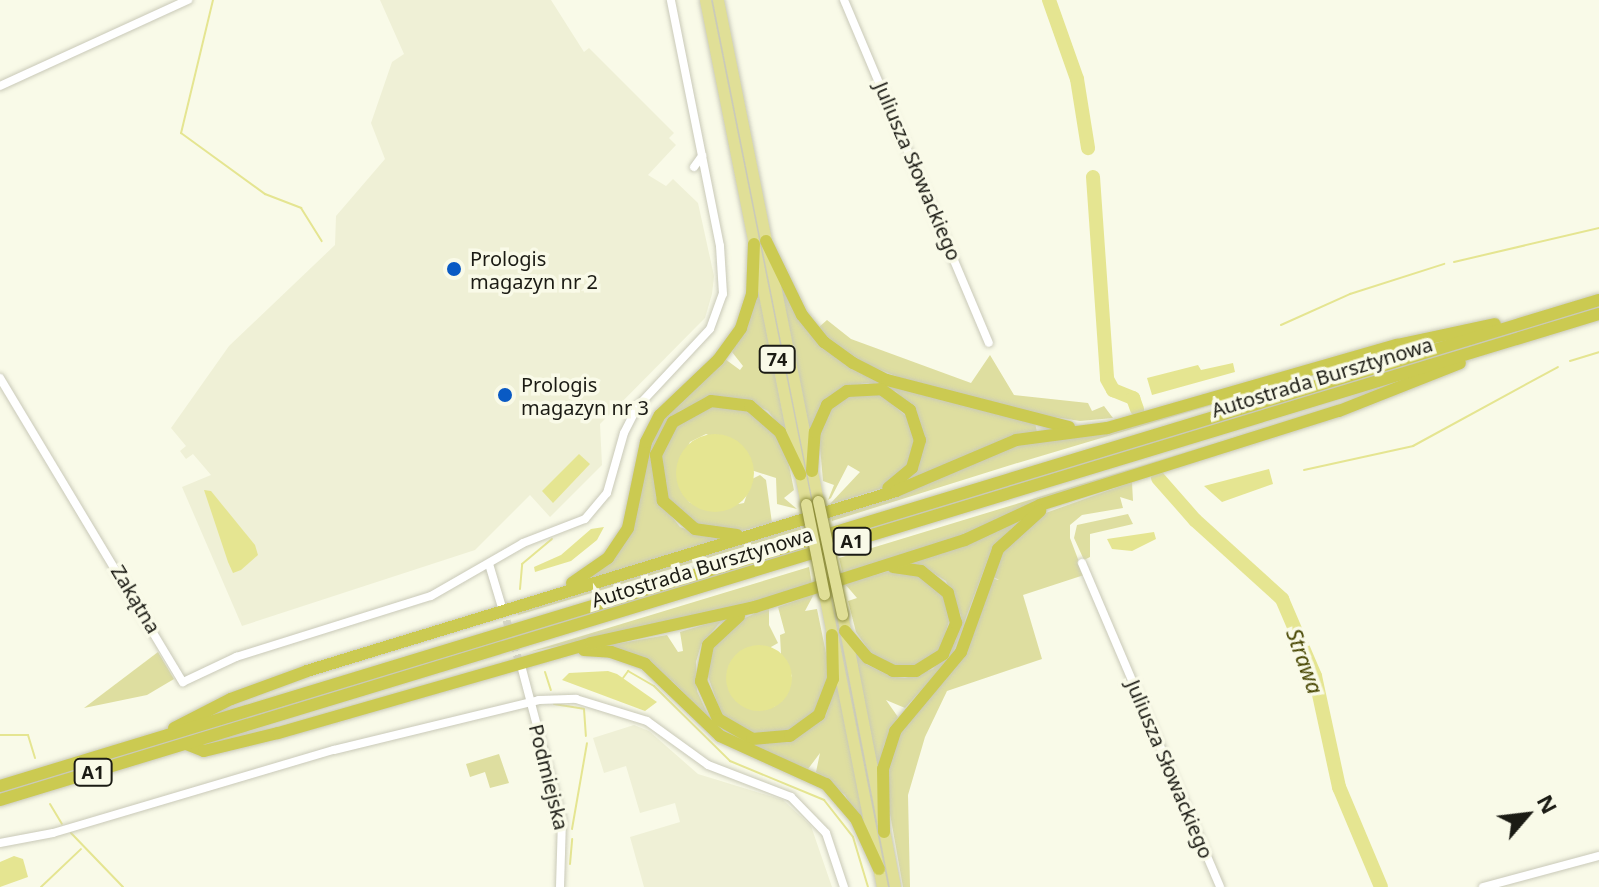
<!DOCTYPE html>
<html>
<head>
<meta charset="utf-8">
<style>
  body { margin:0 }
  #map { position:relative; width:1599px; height:887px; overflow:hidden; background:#f9fae8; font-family:"Noto Sans",sans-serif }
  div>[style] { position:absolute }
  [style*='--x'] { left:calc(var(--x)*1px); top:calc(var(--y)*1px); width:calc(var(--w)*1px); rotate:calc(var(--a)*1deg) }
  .built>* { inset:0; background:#eff0d6 }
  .green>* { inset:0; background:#dedea0 }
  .water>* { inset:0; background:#e5e591 }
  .round { border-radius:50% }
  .stream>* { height:2px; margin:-1px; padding:0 1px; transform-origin:1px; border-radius:1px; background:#e5e591 }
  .river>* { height:14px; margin:-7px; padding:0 7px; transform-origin:7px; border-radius:7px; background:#e5e591 }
  .minor-tunnel>* { height:8px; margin-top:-4px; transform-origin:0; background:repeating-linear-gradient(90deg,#d8d9c8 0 8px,transparent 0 12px) }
  .roads { filter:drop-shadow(0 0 2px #c9c9b8) drop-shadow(0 0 2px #c9c9b8) }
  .minor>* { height:8px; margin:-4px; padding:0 4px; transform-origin:4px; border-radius:4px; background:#fff }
  .major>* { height:11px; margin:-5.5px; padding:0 5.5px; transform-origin:5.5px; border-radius:5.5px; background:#e0df97 }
  .highway>* { height:12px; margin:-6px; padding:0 6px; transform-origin:6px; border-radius:6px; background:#cbca51 }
  .bridges { filter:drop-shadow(0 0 2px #8d8d3c) drop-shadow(0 0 2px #8d8d3c) }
  .major-bridge>* { height:11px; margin:-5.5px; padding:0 5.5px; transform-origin:5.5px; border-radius:5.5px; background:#e0df97 }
  .dots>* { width:22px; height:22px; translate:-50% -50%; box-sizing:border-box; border:4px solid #f9fae8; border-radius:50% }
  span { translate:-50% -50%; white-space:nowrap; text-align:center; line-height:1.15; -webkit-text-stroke:7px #f9fae8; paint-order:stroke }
  .shield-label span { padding:2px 6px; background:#f9fae8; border:2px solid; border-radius:6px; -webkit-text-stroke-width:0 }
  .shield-label { font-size:18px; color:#1b1b14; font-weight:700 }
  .street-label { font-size:20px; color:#1b1b14 }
  .poi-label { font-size:20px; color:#1b1b14 }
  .left { translate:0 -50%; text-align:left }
  .water-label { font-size:22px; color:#484703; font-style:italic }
  .north { position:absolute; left:1487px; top:775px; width:80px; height:80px; -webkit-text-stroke:6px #f9fae8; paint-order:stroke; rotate:62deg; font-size:22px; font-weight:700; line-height:32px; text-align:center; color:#1b1b14 }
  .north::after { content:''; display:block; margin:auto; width:28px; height:36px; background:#1b1b14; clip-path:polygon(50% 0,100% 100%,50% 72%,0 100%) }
</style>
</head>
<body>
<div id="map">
  <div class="built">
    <div style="clip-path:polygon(380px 0,551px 0,584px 52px,589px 48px,674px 133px,669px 138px,676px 145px,648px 175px,666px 186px,673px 179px,698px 203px,714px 276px,712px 294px,705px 318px,600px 424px,602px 465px,550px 517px,530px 495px,475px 550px,242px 626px,182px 487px,211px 475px,193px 454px,186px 459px,180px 451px,186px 446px,171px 428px,229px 346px,335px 245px,336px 216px,385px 159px,371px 123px,392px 62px,404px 54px)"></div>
    <div style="clip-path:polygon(634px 725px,649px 731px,698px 774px,783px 800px,811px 826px,832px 887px,644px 887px,630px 837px,680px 822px,675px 803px,640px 813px,626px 766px,604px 773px,593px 738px)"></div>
  </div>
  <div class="green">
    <div style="clip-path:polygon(780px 284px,797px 315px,853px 368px,1035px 423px,1037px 432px,910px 481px,924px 443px,918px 416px,896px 391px,868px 383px,853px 385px,824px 403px,811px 438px)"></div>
    <div style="clip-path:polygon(759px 292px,787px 435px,768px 411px,743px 399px,716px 396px,679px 411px,654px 447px,656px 497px,680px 527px,720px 541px,590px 579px,612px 560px,661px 420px,725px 359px,740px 370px,743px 366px,732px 352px)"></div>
    <div style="clip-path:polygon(1599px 304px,1599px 310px,836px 541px,835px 537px)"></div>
    <div style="clip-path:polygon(827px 320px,851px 339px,971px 383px,990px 355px,1014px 395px,1088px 403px,1092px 411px,1104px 406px,1113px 418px,1080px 421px,1029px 413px,906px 380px,865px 364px,827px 337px,818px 328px)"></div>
    <div style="clip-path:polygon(1339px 367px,1014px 464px,832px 521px,831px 515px,1005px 448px)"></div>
    <div style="clip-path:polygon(867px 392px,883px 396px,908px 418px,915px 443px,909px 463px,883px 488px,829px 505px,860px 472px,848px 465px,831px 498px,828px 500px,834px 485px,823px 481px,819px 435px,828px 412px,842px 398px)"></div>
    <div style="clip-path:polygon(714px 405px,743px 408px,772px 428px,787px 456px,794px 490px,784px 498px,797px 509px,777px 504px,776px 478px,751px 470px,744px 451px,706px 434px,690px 442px,677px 469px,689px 502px,705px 510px,744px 503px,752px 479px,760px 475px,766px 480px,772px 523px,734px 533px,705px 530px,677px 511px,664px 491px,662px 453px,677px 425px)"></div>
    <div style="clip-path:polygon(1272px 426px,958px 538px,843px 575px,839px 558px)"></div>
    <div style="clip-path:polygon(1132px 482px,1133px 501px,1120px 497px,1123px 508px,1082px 515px,1070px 525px,1070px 538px,1084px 575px,1023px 595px,1042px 659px,947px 691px,925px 737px,908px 795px,910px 887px,903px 887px,887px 797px,889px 763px,903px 725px,963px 657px,989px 578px,999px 580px,990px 575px,1004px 547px,1040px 515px)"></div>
    <div style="clip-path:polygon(1128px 514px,1133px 524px,1090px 534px,1090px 557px,1084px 560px,1074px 538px,1077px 525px)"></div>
    <div style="clip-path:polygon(1021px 517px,991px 551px,951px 657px,905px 708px,886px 700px,898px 717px,884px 745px,878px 778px,852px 647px,866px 664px,890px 676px,905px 678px,933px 669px,956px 641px,961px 616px,946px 581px,915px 562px)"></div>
    <div style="clip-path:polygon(800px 524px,801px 530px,518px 615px,516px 609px)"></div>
    <div style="clip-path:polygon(805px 546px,806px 551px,0 797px,0 790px)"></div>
    <div style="clip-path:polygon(809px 567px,812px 585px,707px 615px,529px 652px)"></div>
    <div style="clip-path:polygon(889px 571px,912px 572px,941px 591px,950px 618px,941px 648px,916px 666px,899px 667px,875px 659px,856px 632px,848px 601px,857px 598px,845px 584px)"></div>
    <div style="clip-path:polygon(814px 594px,805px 611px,817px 609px,827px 658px,828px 685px,818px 710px,789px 731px,756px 735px,722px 716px,706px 671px,715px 642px,736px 622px,769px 607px,769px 625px,778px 643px,771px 647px,774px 707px,787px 694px,792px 676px,781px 654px,780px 635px,785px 633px,778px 607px)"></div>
    <div style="clip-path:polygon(833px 598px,890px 887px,887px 887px)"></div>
    <div style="clip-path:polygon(723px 619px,701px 645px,696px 662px,697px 691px,708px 715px,750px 744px,790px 742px,826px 715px,837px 681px,868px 834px,845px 795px,816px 772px,820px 753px,808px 769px,729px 738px,673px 682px,598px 647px,667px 635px,678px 652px,683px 651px,680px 632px)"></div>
    <div style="clip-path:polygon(158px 652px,174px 679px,147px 695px,84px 708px)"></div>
    <div style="clip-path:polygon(499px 754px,509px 783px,490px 788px,485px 772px,470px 777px,466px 764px)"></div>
  </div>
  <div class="water">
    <div style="clip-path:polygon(1233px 363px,1235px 372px,1152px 395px,1147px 378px,1198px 365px,1201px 370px)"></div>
    <div class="round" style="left:676px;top:434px;width:78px;height:78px"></div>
    <div style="clip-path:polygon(579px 454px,590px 464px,553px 503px,542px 491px)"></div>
    <div style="clip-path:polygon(1269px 469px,1273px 484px,1222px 502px,1204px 486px)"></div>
    <div style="clip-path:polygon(204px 490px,211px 491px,255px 545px,258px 555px,241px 570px,233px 573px,228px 562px)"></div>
    <div style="clip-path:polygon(604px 527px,597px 540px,571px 561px,535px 572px,534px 567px,561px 555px,591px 529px)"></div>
    <div style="clip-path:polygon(1154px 532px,1156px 539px,1132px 551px,1112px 549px,1107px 539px)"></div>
    <div class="round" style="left:726px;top:645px;width:66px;height:66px"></div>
    <div style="clip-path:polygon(608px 671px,617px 674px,657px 702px,645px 711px,562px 680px,569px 673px)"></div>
    <div style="clip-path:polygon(14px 856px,23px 859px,28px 877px,0 887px,0 862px)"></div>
  </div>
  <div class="stream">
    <div style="--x:213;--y:0;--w:137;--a:103.5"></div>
    <div style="--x:181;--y:133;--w:104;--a:36"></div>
    <div style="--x:265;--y:194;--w:39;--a:21"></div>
    <div style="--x:301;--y:208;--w:39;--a:58"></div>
    <div style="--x:1454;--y:262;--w:149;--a:-13.2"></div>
    <div style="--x:1281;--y:325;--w:76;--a:-24.2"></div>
    <div style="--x:1350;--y:294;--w:99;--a:-17.7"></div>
    <div style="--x:1570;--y:361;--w:30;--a:-17"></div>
    <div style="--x:1304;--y:470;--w:112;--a:-12.4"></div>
    <div style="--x:1413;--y:446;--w:165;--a:-28.6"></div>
    <div style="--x:520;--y:589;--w:25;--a:-85"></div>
    <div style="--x:522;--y:564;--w:39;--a:-40"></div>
    <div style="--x:545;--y:672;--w:19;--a:72"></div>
    <div style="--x:623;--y:678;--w:9;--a:-54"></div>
    <div style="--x:628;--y:671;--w:30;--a:30"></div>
    <div style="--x:654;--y:686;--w:107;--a:44.6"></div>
    <div style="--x:730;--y:761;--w:102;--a:22.5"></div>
    <div style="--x:824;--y:800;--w:47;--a:51.9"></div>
    <div style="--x:853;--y:837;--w:52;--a:73.3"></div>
    <div style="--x:554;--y:704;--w:30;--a:9"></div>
    <div style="--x:584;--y:709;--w:27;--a:86"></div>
    <div style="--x:0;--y:735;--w:28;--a:0"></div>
    <div style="--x:28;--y:735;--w:24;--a:73"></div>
    <div style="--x:50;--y:804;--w:23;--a:59"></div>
    <div style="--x:572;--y:829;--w:87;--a:-80.1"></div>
    <div style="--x:71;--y:833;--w:75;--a:46.1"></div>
    <div style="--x:570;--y:864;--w:25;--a:-85"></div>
    <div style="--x:41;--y:887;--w:55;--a:-43.5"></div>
  </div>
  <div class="river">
    <div style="--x:1049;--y:0;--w:84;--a:70.5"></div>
    <div style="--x:1077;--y:79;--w:70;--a:80.9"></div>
    <div style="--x:1093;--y:177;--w:202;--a:86"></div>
    <div style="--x:1107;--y:379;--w:13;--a:61"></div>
    <div style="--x:1113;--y:390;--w:22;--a:22"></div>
    <div style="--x:1133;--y:398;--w:12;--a:70"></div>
    <div style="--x:1158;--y:478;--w:56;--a:48.6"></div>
    <div style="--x:1195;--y:520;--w:118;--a:42.2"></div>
    <div style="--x:1282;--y:599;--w:84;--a:66.8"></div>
    <div style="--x:1315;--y:676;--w:114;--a:77.8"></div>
    <div style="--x:1339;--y:787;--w:108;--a:67.2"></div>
  </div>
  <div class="minor-tunnel">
    <div style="--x:503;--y:609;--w:59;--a:73.1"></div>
  </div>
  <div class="roads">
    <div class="minor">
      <div style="--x:844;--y:0;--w:372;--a:67.1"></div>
      <div style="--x:0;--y:86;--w:207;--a:-24.6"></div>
      <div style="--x:694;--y:167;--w:14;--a:-54"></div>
      <div style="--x:0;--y:378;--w:355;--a:59"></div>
      <div style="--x:183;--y:682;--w:59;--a:-25.3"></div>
      <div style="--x:236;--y:657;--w:204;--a:-17.4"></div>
      <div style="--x:431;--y:596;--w:106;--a:-29.9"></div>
      <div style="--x:523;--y:543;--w:66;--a:-21.2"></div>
      <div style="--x:585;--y:519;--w:34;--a:-50"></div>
      <div style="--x:607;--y:493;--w:62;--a:-74.2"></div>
      <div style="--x:624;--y:433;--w:30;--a:-63"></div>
      <div style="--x:638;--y:406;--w:105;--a:-46.9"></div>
      <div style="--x:710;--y:329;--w:37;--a:-70"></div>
      <div style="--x:723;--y:294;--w:48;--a:-93.6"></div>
      <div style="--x:720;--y:246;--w:251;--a:-101.3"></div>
      <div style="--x:1082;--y:563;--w:352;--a:66.9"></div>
      <div style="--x:489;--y:564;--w:42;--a:73.3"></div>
      <div style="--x:522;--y:669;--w:156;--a:75.2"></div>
      <div style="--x:562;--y:820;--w:67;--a:91.7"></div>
      <div style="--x:0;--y:843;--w:54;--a:-10.7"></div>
      <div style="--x:53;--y:833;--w:293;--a:-16.5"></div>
      <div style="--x:334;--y:750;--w:211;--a:-13.7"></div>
      <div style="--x:539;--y:700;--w:37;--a:-2"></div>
      <div style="--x:576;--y:699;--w:74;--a:17.2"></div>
      <div style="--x:647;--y:721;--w:75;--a:35.8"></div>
      <div style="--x:708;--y:765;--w:89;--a:21.1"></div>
      <div style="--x:791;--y:797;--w:50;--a:45.8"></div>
      <div style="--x:826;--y:833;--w:57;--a:71.6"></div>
      <div style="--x:1483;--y:887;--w:120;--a:-15"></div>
    </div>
    <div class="major">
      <div style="--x:705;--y:0;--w:514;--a:78.67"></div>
      <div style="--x:718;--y:0;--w:511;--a:78.71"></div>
      <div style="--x:824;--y:594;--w:299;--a:78.8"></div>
      <div style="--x:842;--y:614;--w:278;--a:79"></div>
    </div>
    <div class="highway">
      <div style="--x:766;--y:241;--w:82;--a:64.1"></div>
      <div style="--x:802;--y:315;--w:35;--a:51"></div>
      <div style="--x:824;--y:342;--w:36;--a:36"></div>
      <div style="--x:853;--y:363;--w:38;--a:27"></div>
      <div style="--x:887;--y:380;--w:188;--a:14.5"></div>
      <div style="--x:812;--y:471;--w:39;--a:-86"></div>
      <div style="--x:815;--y:432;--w:30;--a:-66"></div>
      <div style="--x:827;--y:405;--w:24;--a:-35"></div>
      <div style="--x:847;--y:391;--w:34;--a:-3"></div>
      <div style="--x:881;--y:389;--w:36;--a:36"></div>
      <div style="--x:910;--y:410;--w:32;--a:72"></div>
      <div style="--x:920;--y:440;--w:29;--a:106"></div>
      <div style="--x:912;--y:468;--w:31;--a:140"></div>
      <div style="--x:737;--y:535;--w:42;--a:-171.9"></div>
      <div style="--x:695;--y:529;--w:43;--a:-138.8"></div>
      <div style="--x:663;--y:501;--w:47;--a:-98.7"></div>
      <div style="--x:656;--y:455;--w:37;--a:-63"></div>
      <div style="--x:673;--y:422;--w:43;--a:-28.9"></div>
      <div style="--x:711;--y:401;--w:39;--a:7"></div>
      <div style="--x:750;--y:406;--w:40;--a:41"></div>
      <div style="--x:780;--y:432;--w:47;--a:64.5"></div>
      <div style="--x:572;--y:583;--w:44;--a:-34.8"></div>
      <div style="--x:608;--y:558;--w:36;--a:-56"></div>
      <div style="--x:628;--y:528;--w:88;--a:-78.2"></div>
      <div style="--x:646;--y:442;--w:30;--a:-63"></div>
      <div style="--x:660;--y:415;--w:80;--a:-43.5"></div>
      <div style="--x:718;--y:360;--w:39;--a:-54"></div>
      <div style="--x:741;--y:328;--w:35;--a:-72"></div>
      <div style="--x:752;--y:295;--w:51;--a:-87.8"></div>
      <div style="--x:739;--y:616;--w:42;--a:136.9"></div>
      <div style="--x:708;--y:645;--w:37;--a:101"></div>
      <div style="--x:701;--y:681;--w:42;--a:65.9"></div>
      <div style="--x:718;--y:719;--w:39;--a:30"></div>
      <div style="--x:752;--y:739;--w:38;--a:-5"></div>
      <div style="--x:790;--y:736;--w:36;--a:-36"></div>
      <div style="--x:819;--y:715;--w:39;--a:-69"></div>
      <div style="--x:833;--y:679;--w:44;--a:-91.3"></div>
      <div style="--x:845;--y:631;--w:35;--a:50"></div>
      <div style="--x:868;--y:658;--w:28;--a:27"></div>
      <div style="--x:893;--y:671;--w:23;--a:0"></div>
      <div style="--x:916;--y:671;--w:32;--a:-32"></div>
      <div style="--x:943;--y:654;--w:34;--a:-67"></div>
      <div style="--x:956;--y:623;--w:31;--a:-105"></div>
      <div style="--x:948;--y:593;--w:35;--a:-141"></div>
      <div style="--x:921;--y:571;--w:28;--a:-172"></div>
      <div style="--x:584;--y:650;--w:27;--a:4"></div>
      <div style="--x:611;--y:652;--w:36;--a:19"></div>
      <div style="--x:645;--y:664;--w:104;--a:43.8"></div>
      <div style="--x:720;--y:736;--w:116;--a:24.4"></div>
      <div style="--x:826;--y:784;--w:46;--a:49.4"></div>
      <div style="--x:856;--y:819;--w:55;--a:65.3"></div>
      <div style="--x:174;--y:728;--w:64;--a:-27"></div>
      <div style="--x:231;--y:699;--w:81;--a:-20.2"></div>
      <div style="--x:307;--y:671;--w:616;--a:-16.99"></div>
      <div style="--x:896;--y:491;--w:130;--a:-23"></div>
      <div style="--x:1016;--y:440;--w:92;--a:-7.5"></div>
      <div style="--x:1107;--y:428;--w:302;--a:-16"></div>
      <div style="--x:1397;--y:345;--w:100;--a:-12.1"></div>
      <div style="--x:186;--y:744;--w:19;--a:21"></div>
      <div style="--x:204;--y:751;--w:76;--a:-13.7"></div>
      <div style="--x:278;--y:733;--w:326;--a:-16"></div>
      <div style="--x:591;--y:643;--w:168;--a:-12.4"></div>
      <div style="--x:755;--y:607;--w:220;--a:-17.7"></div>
      <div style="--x:965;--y:540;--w:83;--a:-25"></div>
      <div style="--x:1040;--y:505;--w:313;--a:-17.5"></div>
      <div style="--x:1339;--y:411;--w:130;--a:-21.6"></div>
      <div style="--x:0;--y:786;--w:1671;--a:-16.91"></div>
      <div style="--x:0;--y:800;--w:1671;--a:-16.91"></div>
      <div style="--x:884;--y:832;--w:63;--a:-90.9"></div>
      <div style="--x:883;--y:769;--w:40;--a:-72"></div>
      <div style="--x:895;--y:731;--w:103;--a:-50.1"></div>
      <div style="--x:961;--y:652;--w:109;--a:-70.2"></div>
      <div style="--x:998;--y:549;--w:57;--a:-42.1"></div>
    </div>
  </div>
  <div class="bridges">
    <div class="major-bridge">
      <div style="--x:818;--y:501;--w:116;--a:78"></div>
      <div style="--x:806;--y:504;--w:92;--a:78.7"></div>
    </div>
  </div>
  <div class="dots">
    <div style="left:454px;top:269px;background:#095ac4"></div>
    <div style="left:505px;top:395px;background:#095ac4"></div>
  </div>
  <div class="shield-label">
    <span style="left:777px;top:359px">74</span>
    <span style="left:852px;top:541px">A1</span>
    <span style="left:93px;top:772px">A1</span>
  </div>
  <div class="street-label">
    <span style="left:918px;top:171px;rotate:67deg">Juliusza Słowackiego</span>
    <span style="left:1322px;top:377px;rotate:-17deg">Autostrada Bursztynowa</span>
    <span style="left:702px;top:567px;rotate:-17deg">Autostrada Bursztynowa</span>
    <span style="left:136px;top:599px;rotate:59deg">Zakątna</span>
    <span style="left:1170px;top:769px;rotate:67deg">Juliusza Słowackiego</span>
    <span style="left:549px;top:777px;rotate:76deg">Podmiejska</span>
  </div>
  <div class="poi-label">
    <span class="left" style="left:470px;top:270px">Prologis<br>magazyn nr 2</span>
    <span class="left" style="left:521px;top:396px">Prologis<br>magazyn nr 3</span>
  </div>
  <div class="water-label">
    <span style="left:1305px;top:661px;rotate:70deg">Strawa</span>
  </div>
  <div class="north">N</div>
</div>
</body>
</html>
